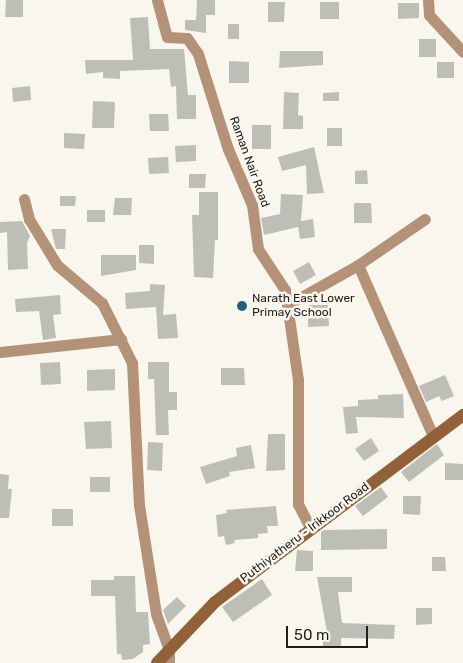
<!DOCTYPE html>
<style>
body{margin:0}
#map{position:relative;width:463px;height:663px;overflow:hidden;background:#f9f6ed;font-family:Rubik,sans-serif}
div>[style]{position:absolute}
[style*='--x']{left:calc(var(--x)*1px);top:calc(var(--y)*1px);width:calc(var(--w)*1px);rotate:calc(var(--a)*1deg)}
.building>*{inset:0;background:#bdbfb7}
.minor>*{height:11px;margin:-5.5px;padding:0 5.5px;transform-origin:5.5px;border-radius:5.5px;background:#b49277}
.secondary>*{height:12px;margin:-6px;padding:0 6px;transform-origin:6px;border-radius:6px;background:#926138}
.dots>*{width:14px;height:14px;translate:-50% -50%;box-sizing:border-box;border:2px solid #f9f6ed;border-radius:50%}
span{translate:-50% -50%;white-space:nowrap;text-align:center;line-height:1.15;-webkit-text-stroke:5px #f9f6ed;paint-order:stroke}
.street-label{font-size:12px;color:#1f1e1b}
.poi-label{font-size:12px;color:#1f1e1b}
.left{translate:0 -50%;text-align:left}
.scale{position:absolute;left:286px;top:626px;width:82px;height:22px;box-sizing:border-box;border:2px solid #1f1e1b;border-top:0;padding-left:6px;font-size:15px;line-height:18px;white-space:nowrap;color:#1f1e1b;-webkit-text-stroke:4px #f9f6ed;paint-order:stroke}
</style>
<div id="map">
<div class="building">
<i style="clip-path:polygon(6px 0,23px 0,23px 17px,5px 17px)"></i>
<i style="clip-path:polygon(197px 0,215px 0,215px 15px,206px 15px,206px 33px,185px 30px,185px 20px,196px 20px)"></i>
<i style="clip-path:polygon(268px 2px,285px 2px,284px 22px,268px 22px)"></i>
<i style="clip-path:polygon(320px 2px,339px 2px,339px 19px,320px 19px)"></i>
<i style="clip-path:polygon(398px 3px,419px 3px,419px 18px,398px 19px)"></i>
<i style="clip-path:polygon(148px 17px,150px 49px,184px 49px,188px 95px,196px 95px,196px 119px,177px 119px,176px 86px,171px 87px,169px 69px,120px 71px,120px 79px,103px 78px,103px 72px,86px 74px,85px 60px,133px 60px,130px 18px)"></i>
<i style="clip-path:polygon(228px 24px,239px 24px,239px 39px,228px 39px)"></i>
<i style="clip-path:polygon(419px 39px,436px 39px,436px 57px,419px 57px)"></i>
<i style="clip-path:polygon(280px 51px,323px 51px,323px 65px,279px 68px)"></i>
<i style="clip-path:polygon(229px 61px,249px 62px,249px 83px,229px 83px)"></i>
<i style="clip-path:polygon(437px 62px,454px 62px,454px 78px,437px 78px)"></i>
<i style="clip-path:polygon(30px 86px,31px 100px,13px 102px,12px 88px)"></i>
<i style="clip-path:polygon(284px 92px,299px 93px,298px 115px,303px 116px,303px 129px,283px 129px)"></i>
<i style="clip-path:polygon(339px 92px,339px 101px,323px 101px,323px 93px)"></i>
<i style="clip-path:polygon(93px 101px,115px 102px,114px 128px,92px 128px)"></i>
<i style="clip-path:polygon(149px 114px,168px 114px,169px 131px,150px 131px)"></i>
<i style="clip-path:polygon(252px 125px,271px 125px,271px 149px,252px 149px)"></i>
<i style="clip-path:polygon(327px 128px,342px 128px,342px 146px,327px 146px)"></i>
<i style="clip-path:polygon(64px 133px,85px 134px,84px 149px,64px 148px)"></i>
<i style="clip-path:polygon(196px 145px,196px 161px,176px 162px,175px 146px)"></i>
<i style="clip-path:polygon(314px 147px,324px 193px,307px 194px,306px 165px,282px 171px,278px 157px)"></i>
<i style="clip-path:polygon(168px 157px,169px 173px,149px 174px,148px 158px)"></i>
<i style="clip-path:polygon(367px 170px,368px 184px,355px 184px,355px 171px)"></i>
<i style="clip-path:polygon(189px 174px,206px 174px,205px 188px,189px 188px)"></i>
<i style="clip-path:polygon(199px 192px,218px 192px,218px 240px,215px 240px,213px 278px,194px 277px,192px 215px,199px 215px)"></i>
<i style="clip-path:polygon(281px 194px,303px 195px,301px 221px,313px 219px,315px 237px,300px 239px,298px 227px,264px 235px,261px 218px,280px 214px)"></i>
<i style="clip-path:polygon(60px 196px,76px 196px,75px 206px,60px 206px)"></i>
<i style="clip-path:polygon(115px 198px,132px 198px,131px 215px,113px 215px)"></i>
<i style="clip-path:polygon(354px 203px,371px 203px,372px 223px,354px 223px)"></i>
<i style="clip-path:polygon(87px 210px,105px 210px,105px 222px,87px 222px)"></i>
<i style="clip-path:polygon(22px 221px,30px 236px,27px 243px,28px 269px,8px 270px,7px 232px,0 233px,0 222px)"></i>
<i style="clip-path:polygon(51px 229px,66px 229px,65px 249px,56px 249px)"></i>
<i style="clip-path:polygon(139px 245px,154px 245px,154px 264px,139px 263px)"></i>
<i style="clip-path:polygon(101px 255px,136px 255px,136px 270px,101px 276px)"></i>
<i style="clip-path:polygon(309px 262px,316px 275px,300px 284px,293px 271px)"></i>
<i style="clip-path:polygon(150px 284px,165px 285px,163px 315px,176px 314px,178px 338px,158px 339px,156px 307px,126px 309px,125px 293px,150px 291px)"></i>
<i style="clip-path:polygon(60px 295px,61px 314px,53px 315px,56px 338px,43px 340px,39px 311px,16px 312px,15px 299px)"></i>
<i style="clip-path:polygon(308px 305px,328px 305px,329px 326px,308px 327px)"></i>
<i style="clip-path:polygon(60px 362px,61px 384px,41px 385px,40px 363px)"></i>
<i style="clip-path:polygon(148px 362px,169px 362px,169px 392px,177px 392px,177px 410px,168px 410px,169px 435px,156px 435px,154px 379px,148px 379px)"></i>
<i style="clip-path:polygon(221px 368px,244px 368px,245px 385px,221px 385px)"></i>
<i style="clip-path:polygon(115px 369px,115px 390px,87px 391px,87px 370px)"></i>
<i style="clip-path:polygon(445px 375px,454px 396px,442px 401px,439px 396px,426px 402px,419px 386px)"></i>
<i style="clip-path:polygon(403px 394px,404px 418px,356px 417px,358px 433px,346px 434px,343px 407px,358px 406px,358px 400px,378px 399px,378px 395px)"></i>
<i style="clip-path:polygon(111px 421px,112px 448px,86px 449px,84px 422px)"></i>
<i style="clip-path:polygon(268px 434px,285px 434px,285px 470px,266px 471px)"></i>
<i style="clip-path:polygon(371px 438px,379px 451px,364px 461px,355px 449px)"></i>
<i style="clip-path:polygon(148px 442px,163px 443px,162px 471px,147px 470px)"></i>
<i style="clip-path:polygon(437px 444px,444px 455px,409px 482px,401px 472px)"></i>
<i style="clip-path:polygon(251px 445px,255px 468px,229px 472px,230px 476px,206px 484px,200px 467px,237px 456px,236px 448px)"></i>
<i style="clip-path:polygon(445px 463px,463px 464px,463px 480px,445px 480px)"></i>
<i style="clip-path:polygon(0 474px,9px 475px,8px 489px,12px 489px,9px 518px,0 518px)"></i>
<i style="clip-path:polygon(90px 477px,110px 477px,110px 492px,90px 492px)"></i>
<i style="clip-path:polygon(381px 487px,388px 497px,363px 516px,355px 506px)"></i>
<i style="clip-path:polygon(403px 496px,421px 496px,420px 515px,403px 514px)"></i>
<i style="clip-path:polygon(276px 506px,278px 526px,267px 526px,268px 533px,258px 534px,258px 538px,234px 540px,235px 543px,226px 545px,224px 536px,218px 537px,216px 515px,227px 513px,226px 510px)"></i>
<i style="clip-path:polygon(52px 509px,73px 509px,73px 526px,52px 526px)"></i>
<i style="clip-path:polygon(387px 529px,387px 549px,321px 550px,321px 532px,324px 530px)"></i>
<i style="clip-path:polygon(297px 550px,313px 551px,313px 571px,295px 571px)"></i>
<i style="clip-path:polygon(432px 557px,445px 557px,446px 571px,432px 571px)"></i>
<i style="clip-path:polygon(114px 576px,135px 576px,136px 612px,148px 612px,150px 644px,143px 645px,143px 652px,133px 659px,122px 660px,121px 654px,117px 654px,115px 596px,91px 596px,91px 580px,114px 580px)"></i>
<i style="clip-path:polygon(317px 577px,352px 577px,352px 592px,338px 592px,342px 623px,395px 625px,394px 639px,341px 638px,341px 648px,323px 648px,323px 632px,327px 632px)"></i>
<i style="clip-path:polygon(262px 579px,272px 595px,233px 622px,222px 607px)"></i>
<i style="clip-path:polygon(177px 597px,186px 606px,168px 624px,163px 610px)"></i>
<i style="clip-path:polygon(416px 608px,432px 608px,432px 624px,416px 625px)"></i>
</div>
<div class="minor">
<i style="--x:157;--y:0;--w:38;--a:75"></i>
<i style="--x:167;--y:37;--w:20;--a:3"></i>
<i style="--x:187;--y:38;--w:19;--a:55"></i>
<i style="--x:198;--y:54;--w:100;--a:72.5"></i>
<i style="--x:228;--y:149;--w:61;--a:66.8"></i>
<i style="--x:252;--y:205;--w:44;--a:82.2"></i>
<i style="--x:258;--y:249;--w:49;--a:56.6"></i>
<i style="--x:285;--y:290;--w:91;--a:81.8"></i>
<i style="--x:298;--y:380;--w:124;--a:90"></i>
<i style="--x:298;--y:504;--w:27;--a:63"></i>
<i style="--x:428;--y:0;--w:15;--a:86"></i>
<i style="--x:429;--y:15;--w:50;--a:47.4"></i>
<i style="--x:24;--y:199;--w:21;--a:76"></i>
<i style="--x:29;--y:219;--w:54;--a:58.7"></i>
<i style="--x:57;--y:265;--w:59;--a:40.2"></i>
<i style="--x:102;--y:303;--w:67;--a:63.4"></i>
<i style="--x:132;--y:363;--w:142;--a:87.2"></i>
<i style="--x:139;--y:505;--w:110;--a:81.1"></i>
<i style="--x:156;--y:614;--w:37;--a:70"></i>
<i style="--x:169;--y:649;--w:14;--a:90"></i>
<i style="--x:358;--y:265;--w:187;--a:66.3"></i>
<i style="--x:287;--y:305;--w:81;--a:-29.4"></i>
<i style="--x:358;--y:265;--w:81;--a:-34.5"></i>
<i style="--x:0;--y:352;--w:122;--a:-6.1"></i>
</div>
<div class="secondary">
<i style="--x:157;--y:663;--w:84;--a:-46.4"></i>
<i style="--x:215;--y:602;--w:311;--a:-37"></i>
</div>
<div class="dots">
<i style="left:242px;top:306px;background:#255e78"></i>
</div>
<div class="street-label">
<span style="left:249px;top:162px;rotate:70deg">Raman Nair Road</span>
<span style="left:305px;top:533px;rotate:-37deg">Puthiyatheru - Irikkoor Road</span>
</div>
<div class="poi-label">
<span class="left" style="left:252px;top:306px">Narath East Lower<br>Primay School</span>
</div>
<div class="scale">50 m</div>
</div>
